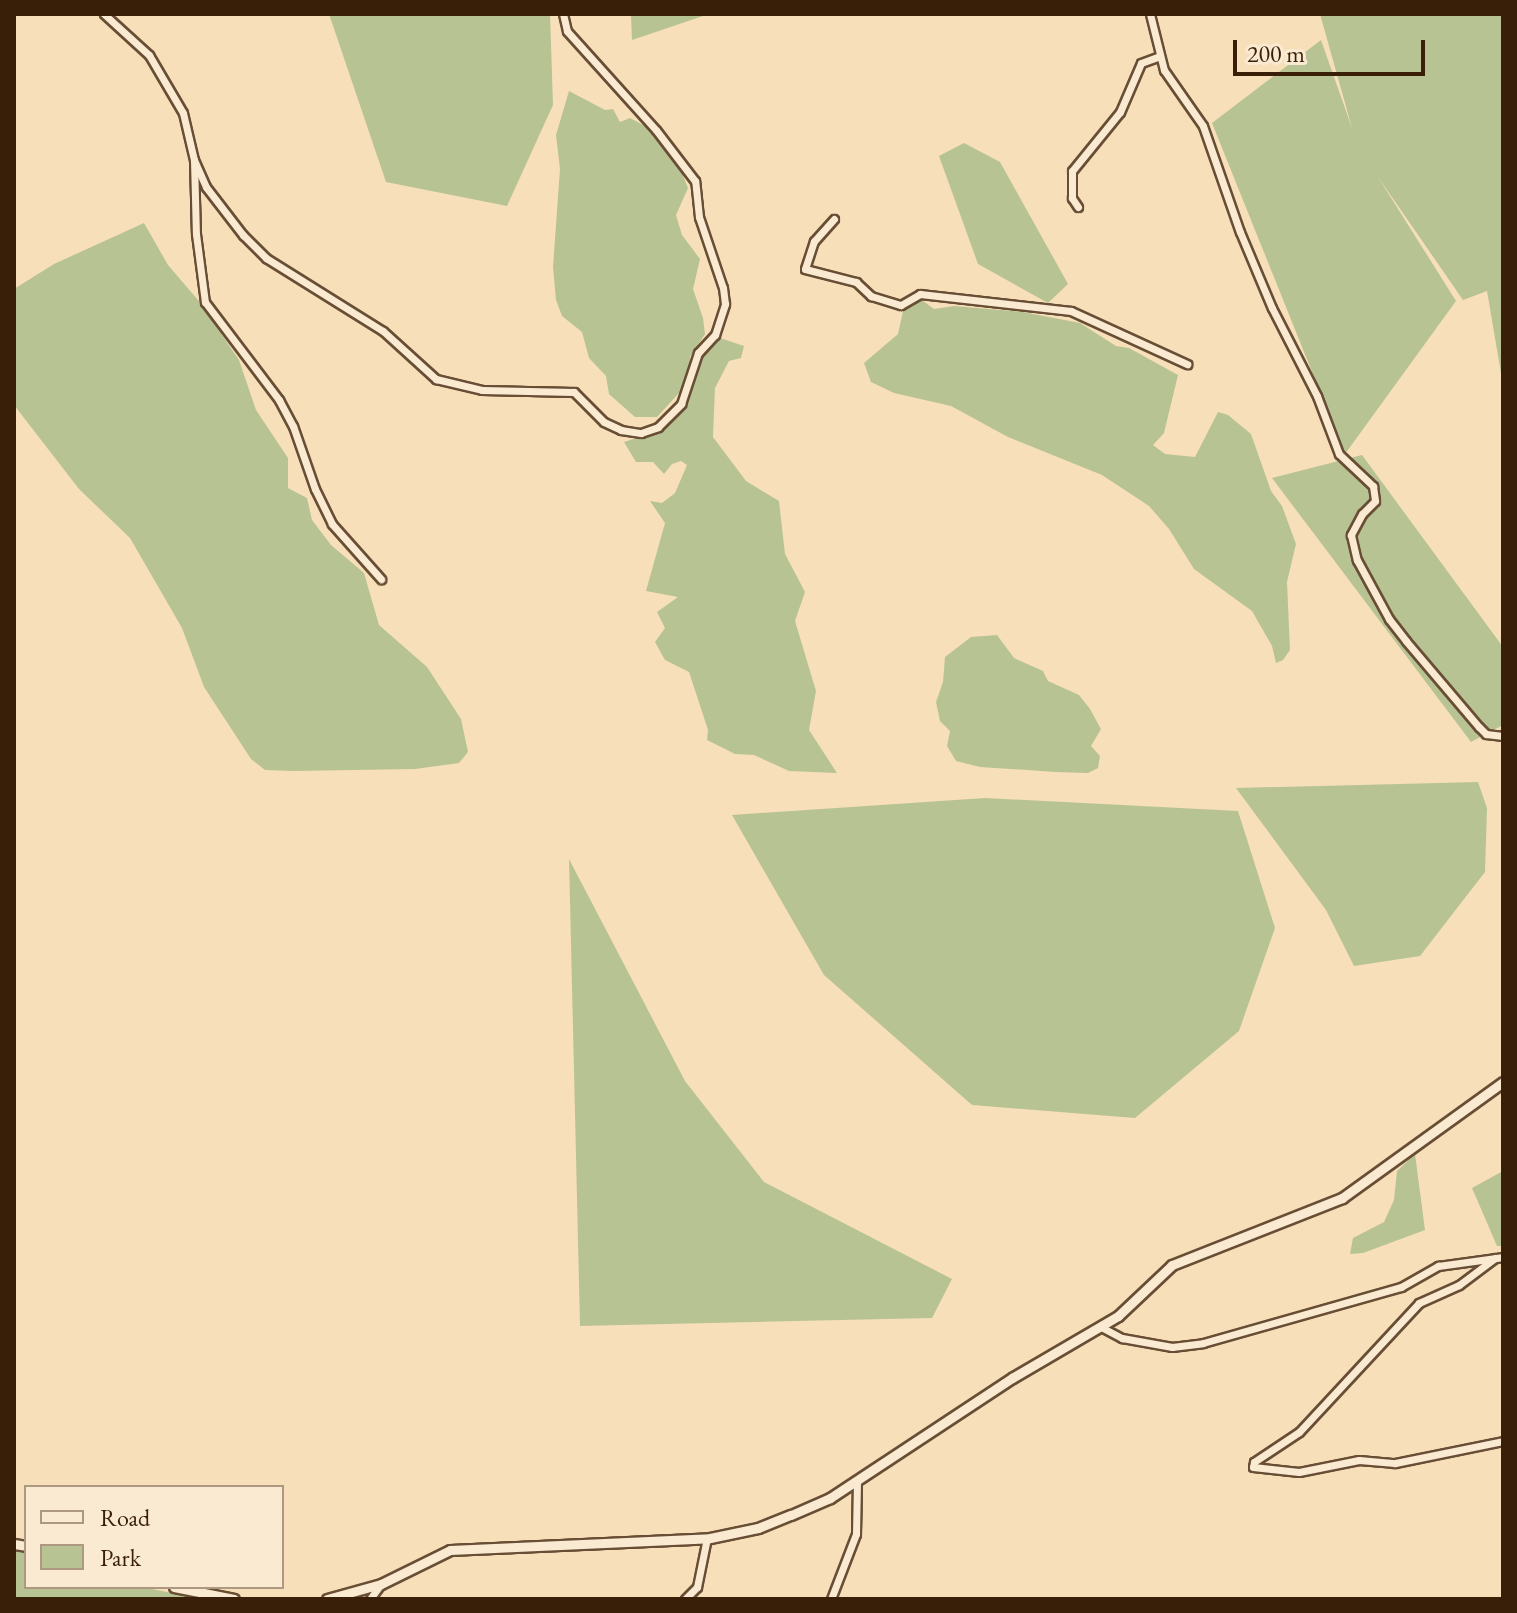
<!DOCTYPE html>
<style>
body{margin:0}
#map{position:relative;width:1517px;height:1613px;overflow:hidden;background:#f7dfba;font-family:"EB Garamond",serif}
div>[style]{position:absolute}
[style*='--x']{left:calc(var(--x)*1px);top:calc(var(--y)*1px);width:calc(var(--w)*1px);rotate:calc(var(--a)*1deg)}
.green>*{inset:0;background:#b8c394}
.roads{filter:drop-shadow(2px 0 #684e34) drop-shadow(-2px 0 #684e34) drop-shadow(0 2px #684e34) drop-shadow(0 -2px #684e34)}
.minor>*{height:7px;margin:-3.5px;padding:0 3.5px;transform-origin:3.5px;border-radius:3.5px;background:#faead2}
.tertiary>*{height:9px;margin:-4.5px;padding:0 4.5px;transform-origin:4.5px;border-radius:4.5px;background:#faead2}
span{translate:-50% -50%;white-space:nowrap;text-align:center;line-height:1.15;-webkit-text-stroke:6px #faead2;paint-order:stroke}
.frame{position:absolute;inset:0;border:16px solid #391e08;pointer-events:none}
.legend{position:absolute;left:24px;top:1485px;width:260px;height:104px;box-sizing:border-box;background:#faead2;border:2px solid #ad9881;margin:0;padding:10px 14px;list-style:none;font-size:24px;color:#391e08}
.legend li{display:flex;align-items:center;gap:16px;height:40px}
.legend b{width:40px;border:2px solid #ad9881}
.scale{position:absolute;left:1233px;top:40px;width:192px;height:36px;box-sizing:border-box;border:4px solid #391e08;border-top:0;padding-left:10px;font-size:24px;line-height:28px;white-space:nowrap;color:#391e08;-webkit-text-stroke:6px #faead2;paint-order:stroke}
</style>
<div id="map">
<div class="green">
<i style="clip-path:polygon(329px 14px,550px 14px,553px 105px,507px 206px,386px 182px)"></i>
<i style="clip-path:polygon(631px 14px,709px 14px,632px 40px)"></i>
<i style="clip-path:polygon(1320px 14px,1503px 14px,1503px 385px,1487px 291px,1463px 300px,1378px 177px,1456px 301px,1345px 454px,1212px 123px,1321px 40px,1352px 128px)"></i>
<i style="clip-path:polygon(569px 91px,605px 110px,613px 109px,620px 122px,630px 118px,647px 127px,680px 168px,688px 188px,676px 215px,682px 235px,700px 259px,693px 289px,703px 318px,705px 334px,690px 357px,689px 382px,657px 417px,635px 417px,609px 394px,606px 376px,589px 358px,582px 332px,562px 316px,556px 300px,553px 267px,560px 169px,556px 135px)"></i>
<i style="clip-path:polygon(964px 143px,1000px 162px,1068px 284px,1048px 303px,978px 264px,939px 156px)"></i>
<i style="clip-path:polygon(144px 223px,168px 265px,198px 300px,239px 360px,256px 410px,288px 458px,288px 488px,307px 498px,312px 520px,331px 545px,364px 573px,379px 625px,427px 667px,461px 719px,468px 752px,459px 763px,415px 769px,292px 771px,265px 770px,251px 759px,204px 687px,182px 628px,130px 538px,79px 489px,14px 405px,14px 289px,54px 264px)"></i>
<i style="clip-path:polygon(923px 301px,934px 309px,954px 306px,1023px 312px,1080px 323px,1116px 346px,1129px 348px,1178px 375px,1164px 433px,1153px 445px,1165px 454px,1195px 457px,1218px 412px,1228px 415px,1251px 434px,1271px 491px,1282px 506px,1296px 544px,1287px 582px,1290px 650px,1283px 660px,1276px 663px,1272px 646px,1252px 611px,1194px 569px,1169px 529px,1149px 506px,1102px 475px,1008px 437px,951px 406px,894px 393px,871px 382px,864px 363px,898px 334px,905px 302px)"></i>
<i style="clip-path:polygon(720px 338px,744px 346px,741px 358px,729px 361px,715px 388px,713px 437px,746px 481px,779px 501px,785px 554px,805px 592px,795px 621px,816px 691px,809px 730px,837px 773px,789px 771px,754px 755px,735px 754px,707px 740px,708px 730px,689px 672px,665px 660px,655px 642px,665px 628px,657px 612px,678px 597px,646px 591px,665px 523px,650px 501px,662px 503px,675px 493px,687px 465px,681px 461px,672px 464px,664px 474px,653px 462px,636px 462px,624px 442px,664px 429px,683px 407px,701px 354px)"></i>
<i style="clip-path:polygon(1362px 455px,1503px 647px,1503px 725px,1471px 742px,1272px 478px)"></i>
<i style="clip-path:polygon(997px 635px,1014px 658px,1043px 671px,1048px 681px,1079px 695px,1090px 709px,1101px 729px,1091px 746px,1100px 756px,1098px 768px,1088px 773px,1056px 772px,980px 767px,956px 761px,947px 746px,950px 731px,940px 721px,936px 702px,943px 682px,945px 657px,971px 637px)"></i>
<i style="clip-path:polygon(1478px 782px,1487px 808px,1485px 872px,1420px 956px,1354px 966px,1326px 910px,1236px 788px)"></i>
<i style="clip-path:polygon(985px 798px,1238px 811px,1275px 928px,1239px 1031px,1135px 1118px,972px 1105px,824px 975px,732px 815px)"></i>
<i style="clip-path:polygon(569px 859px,685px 1081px,764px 1182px,952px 1279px,932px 1318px,580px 1326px)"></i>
<i style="clip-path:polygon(1415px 1154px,1425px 1230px,1363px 1253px,1350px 1254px,1353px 1238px,1384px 1222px,1394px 1200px,1397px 1171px)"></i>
<i style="clip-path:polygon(1503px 1171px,1503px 1246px,1497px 1246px,1472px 1188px)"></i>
<i style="clip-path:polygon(14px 1550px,26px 1553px,26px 1587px,142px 1587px,202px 1599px,14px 1599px)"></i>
</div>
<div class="roads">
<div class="minor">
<i style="--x:104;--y:14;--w:61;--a:42.3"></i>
<i style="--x:149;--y:55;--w:67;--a:59.6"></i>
<i style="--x:183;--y:113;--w:48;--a:76.8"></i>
<i style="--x:194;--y:160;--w:74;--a:88.5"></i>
<i style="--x:196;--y:234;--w:69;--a:82.5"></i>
<i style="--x:205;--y:302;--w:123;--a:52.9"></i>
<i style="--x:279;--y:400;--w:30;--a:62"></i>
<i style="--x:293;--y:426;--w:67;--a:70.8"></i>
<i style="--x:315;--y:489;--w:39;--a:64"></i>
<i style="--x:332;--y:524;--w:74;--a:48.3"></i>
<i style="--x:1150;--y:14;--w:58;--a:76"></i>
<i style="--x:1164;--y:70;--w:68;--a:55.1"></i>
<i style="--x:1203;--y:126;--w:112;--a:70.8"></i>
<i style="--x:1240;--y:232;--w:82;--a:67.2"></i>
<i style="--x:1272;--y:308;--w:99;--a:62.9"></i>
<i style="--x:1317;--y:396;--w:62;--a:69.2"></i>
<i style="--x:1339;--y:454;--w:47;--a:43.3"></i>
<i style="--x:1373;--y:486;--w:15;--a:82"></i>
<i style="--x:1375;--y:501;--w:18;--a:135"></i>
<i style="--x:1362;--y:514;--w:24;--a:118"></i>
<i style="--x:1351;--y:535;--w:26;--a:77"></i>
<i style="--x:1357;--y:560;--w:67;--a:61.5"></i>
<i style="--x:1389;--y:619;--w:28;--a:52"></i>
<i style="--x:1406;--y:641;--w:113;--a:49.7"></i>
<i style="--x:1479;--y:727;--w:10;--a:45"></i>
<i style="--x:1486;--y:734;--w:17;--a:7"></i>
<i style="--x:194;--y:160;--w:30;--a:66"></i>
<i style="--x:206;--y:187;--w:61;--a:52.4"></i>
<i style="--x:243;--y:235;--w:33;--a:45"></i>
<i style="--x:266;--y:258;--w:138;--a:32"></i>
<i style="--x:383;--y:331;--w:72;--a:42.2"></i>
<i style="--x:436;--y:379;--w:47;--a:13.4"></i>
<i style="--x:482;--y:390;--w:92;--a:1.2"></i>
<i style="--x:574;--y:392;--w:42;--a:45"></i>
<i style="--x:604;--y:422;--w:19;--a:25"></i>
<i style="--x:621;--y:430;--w:20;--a:9"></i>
<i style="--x:641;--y:433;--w:18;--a:-19"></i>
<i style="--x:658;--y:427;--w:33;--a:-45"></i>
<i style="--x:681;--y:404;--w:54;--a:-71.6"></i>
<i style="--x:698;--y:353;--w:25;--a:-47"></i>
<i style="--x:715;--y:335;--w:33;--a:-72"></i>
<i style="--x:725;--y:304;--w:16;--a:-97"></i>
<i style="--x:723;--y:288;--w:75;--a:-108.7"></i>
<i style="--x:699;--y:217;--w:36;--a:-96"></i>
<i style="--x:695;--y:181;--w:64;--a:-127.4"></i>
<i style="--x:656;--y:130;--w:133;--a:-132"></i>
<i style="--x:567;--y:31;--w:17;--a:-103"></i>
<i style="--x:1078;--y:207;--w:11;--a:-124"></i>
<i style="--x:1072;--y:198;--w:27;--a:-90"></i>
<i style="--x:1072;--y:171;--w:76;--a:-50.9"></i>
<i style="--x:1120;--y:112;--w:53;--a:-66.8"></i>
<i style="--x:1141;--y:63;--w:20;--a:-20"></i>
<i style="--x:834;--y:219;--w:30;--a:132"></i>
<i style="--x:814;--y:241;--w:29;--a:108"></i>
<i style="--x:805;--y:269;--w:53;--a:14.3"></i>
<i style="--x:856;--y:282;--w:21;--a:43"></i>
<i style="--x:871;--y:296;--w:31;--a:17"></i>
<i style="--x:901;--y:305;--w:22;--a:-30"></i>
<i style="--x:920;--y:294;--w:152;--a:6.4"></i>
<i style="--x:1071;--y:311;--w:128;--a:24.6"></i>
<i style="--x:1495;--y:1258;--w:45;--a:143.1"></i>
<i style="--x:1459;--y:1285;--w:44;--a:155.8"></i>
<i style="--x:1419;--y:1303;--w:176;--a:132.9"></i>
<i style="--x:1299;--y:1432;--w:54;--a:146.3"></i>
<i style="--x:1254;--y:1462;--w:5;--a:101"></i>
<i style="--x:1253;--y:1467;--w:46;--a:6.2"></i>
<i style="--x:1299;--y:1472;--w:61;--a:-11.3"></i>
<i style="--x:1359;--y:1460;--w:36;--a:5"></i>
<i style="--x:1395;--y:1463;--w:110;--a:-11.5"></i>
<i style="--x:1101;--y:1327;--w:24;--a:28"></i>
<i style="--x:1122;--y:1338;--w:51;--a:10.2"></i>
<i style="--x:1172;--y:1347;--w:31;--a:-7"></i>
<i style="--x:1203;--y:1343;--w:206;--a:-15.8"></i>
<i style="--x:1401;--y:1287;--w:43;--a:-29.6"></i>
<i style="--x:1438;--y:1266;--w:66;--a:-7.9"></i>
<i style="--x:370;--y:1599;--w:19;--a:-54"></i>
<i style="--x:685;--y:1599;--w:17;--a:-45"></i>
<i style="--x:697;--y:1587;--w:50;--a:-78.5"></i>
<i style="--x:831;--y:1599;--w:70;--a:-69"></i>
<i style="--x:856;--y:1534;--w:53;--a:-88.9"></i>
</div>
<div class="tertiary">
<i style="--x:14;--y:1544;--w:12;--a:9"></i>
<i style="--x:174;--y:1587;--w:61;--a:11.3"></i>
<i style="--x:327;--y:1599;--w:56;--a:-15.5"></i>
<i style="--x:381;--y:1584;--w:77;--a:-26.2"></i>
<i style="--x:450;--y:1550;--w:260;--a:-2.6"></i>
<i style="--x:710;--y:1538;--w:49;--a:-11.8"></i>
<i style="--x:758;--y:1528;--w:35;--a:-22"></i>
<i style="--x:791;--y:1515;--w:43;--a:-23.6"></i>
<i style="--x:830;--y:1498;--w:218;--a:-33.4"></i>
<i style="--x:1012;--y:1378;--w:123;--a:-30.3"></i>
<i style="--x:1118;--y:1316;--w:74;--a:-43.4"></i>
<i style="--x:1172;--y:1265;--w:183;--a:-21.5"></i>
<i style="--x:1342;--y:1198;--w:198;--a:-35.8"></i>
</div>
</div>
<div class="frame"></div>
<ul class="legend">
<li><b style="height:10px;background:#faead2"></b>Road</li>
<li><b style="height:22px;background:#b8c394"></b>Park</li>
</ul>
<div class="scale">200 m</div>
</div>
